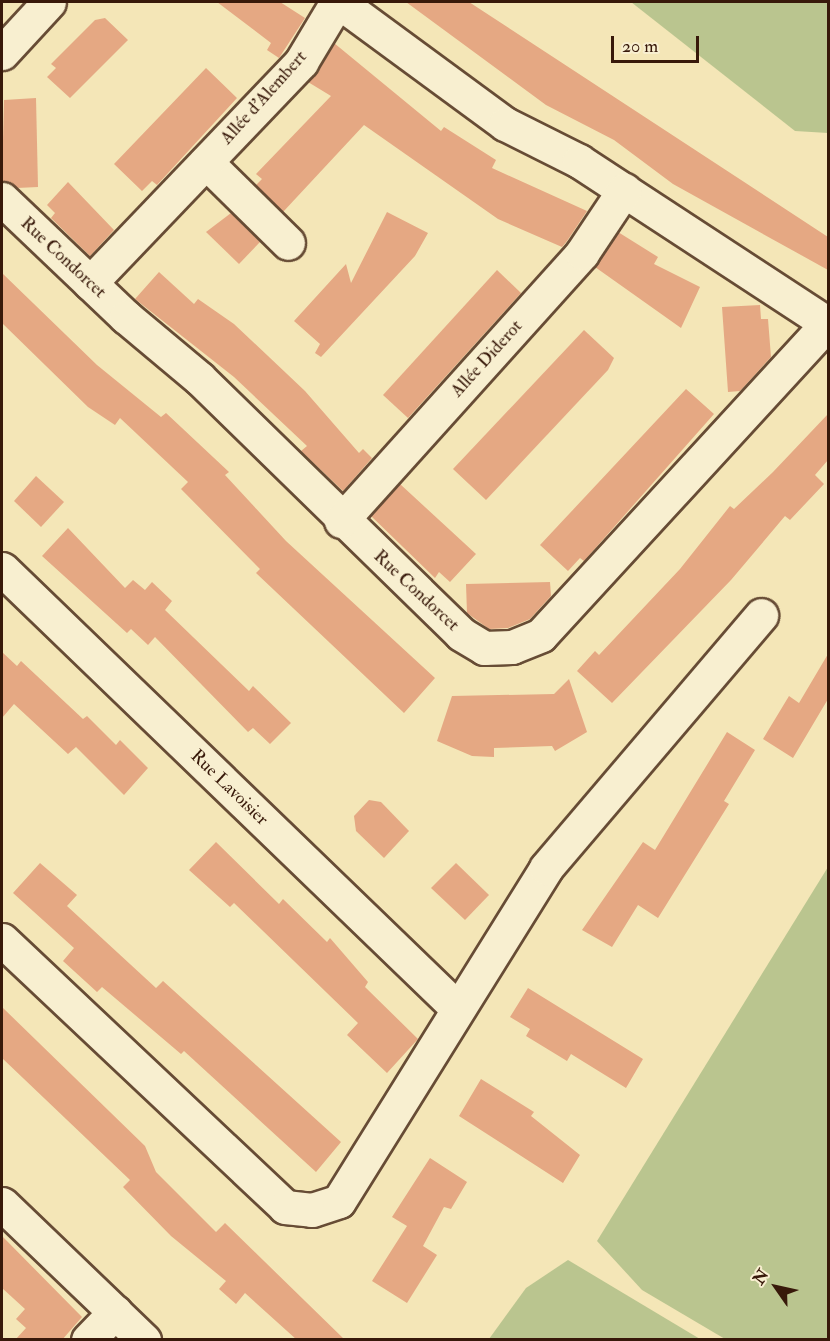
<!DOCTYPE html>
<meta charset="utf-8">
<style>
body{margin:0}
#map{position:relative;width:830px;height:1341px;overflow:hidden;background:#f4e6b7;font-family:"IM FELL Double Pica",serif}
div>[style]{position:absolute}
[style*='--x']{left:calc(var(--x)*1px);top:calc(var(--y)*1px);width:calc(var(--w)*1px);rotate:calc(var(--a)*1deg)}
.green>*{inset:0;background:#bac58f}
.building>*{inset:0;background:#e5a883}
.roads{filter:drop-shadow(2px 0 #674c35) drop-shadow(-2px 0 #674c35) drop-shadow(0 2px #674c35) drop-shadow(0 -2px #674c35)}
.minor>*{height:33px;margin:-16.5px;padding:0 16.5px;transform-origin:16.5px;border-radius:16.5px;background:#f8efd0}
span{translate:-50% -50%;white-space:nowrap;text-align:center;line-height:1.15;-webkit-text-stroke:4.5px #f8efd0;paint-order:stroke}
.street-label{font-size:18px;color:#38190a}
.frame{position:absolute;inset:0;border:3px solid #38190a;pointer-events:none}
.north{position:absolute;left:746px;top:1257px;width:60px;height:60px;-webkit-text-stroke:4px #f8efd0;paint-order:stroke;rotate:304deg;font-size:16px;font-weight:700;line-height:24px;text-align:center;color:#38190a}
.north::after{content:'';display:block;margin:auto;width:21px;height:27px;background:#38190a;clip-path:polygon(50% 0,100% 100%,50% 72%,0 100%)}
.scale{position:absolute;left:611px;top:36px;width:88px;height:27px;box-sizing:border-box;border:3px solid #38190a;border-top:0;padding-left:8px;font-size:18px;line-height:21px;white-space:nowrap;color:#38190a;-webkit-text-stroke:4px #f8efd0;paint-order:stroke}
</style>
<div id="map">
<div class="green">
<i style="clip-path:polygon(631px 2px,828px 2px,828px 133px,795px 131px)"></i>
<i style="clip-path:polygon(828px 867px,828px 1339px,725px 1339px,642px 1290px,597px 1241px)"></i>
<i style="clip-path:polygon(568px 1260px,700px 1339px,489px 1339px,526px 1288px)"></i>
</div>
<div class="building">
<i style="clip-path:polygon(217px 2px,280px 2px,305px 18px,279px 58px,267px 50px,271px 43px)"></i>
<i style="clip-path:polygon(406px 2px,469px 2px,828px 237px,828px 270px,673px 184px,614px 140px,546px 105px)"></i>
<i style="clip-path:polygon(105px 18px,128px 40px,70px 98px,47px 77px,56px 68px,51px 64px,95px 20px)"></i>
<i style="clip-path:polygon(334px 43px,441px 131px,444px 127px,496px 160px,492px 168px,587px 211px,567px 241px,562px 247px,498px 219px,364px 125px,283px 212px,256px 185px,262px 179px,256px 174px,331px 96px,308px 82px)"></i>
<i style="clip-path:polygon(206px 68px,237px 98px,157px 185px,152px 181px,142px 191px,114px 164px)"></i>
<i style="clip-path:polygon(36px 98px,38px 187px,17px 188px,2px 181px,4px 100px)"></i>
<i style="clip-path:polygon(68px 182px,114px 230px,90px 256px,51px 218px,55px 213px,47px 205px)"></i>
<i style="clip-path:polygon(387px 212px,428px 233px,415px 256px,321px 357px,315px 353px,320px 344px,294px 321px,346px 264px,351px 283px)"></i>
<i style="clip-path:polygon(231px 213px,260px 242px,239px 264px,206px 232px)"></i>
<i style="clip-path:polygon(618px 232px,658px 257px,654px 264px,700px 287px,681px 328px,595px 267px)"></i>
<i style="clip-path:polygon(497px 270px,521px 293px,408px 418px,383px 395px)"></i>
<i style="clip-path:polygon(159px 272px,194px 304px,198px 299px,234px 324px,305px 391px,359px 453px,363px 449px,372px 458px,343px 491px,301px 451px,307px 446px,234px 377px,135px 299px)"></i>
<i style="clip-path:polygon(2px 273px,97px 365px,161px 417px,166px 413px,229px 472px,225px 475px,286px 541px,435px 678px,404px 713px,256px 573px,260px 569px,181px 489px,188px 482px,120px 418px,115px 425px,88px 407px,2px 323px)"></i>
<i style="clip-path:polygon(760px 305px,761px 319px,768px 319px,771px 357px,740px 391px,728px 392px,722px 307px)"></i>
<i style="clip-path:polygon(584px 330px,614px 358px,608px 370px,486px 500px,453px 469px)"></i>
<i style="clip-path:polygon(686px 389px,714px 414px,584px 561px,580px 558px,568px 571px,540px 545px)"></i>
<i style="clip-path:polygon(828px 414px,828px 460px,815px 475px,824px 484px,790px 520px,785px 516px,731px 580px,612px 703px,577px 671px,595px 651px,599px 655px,680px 569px,730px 506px,734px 509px,773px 472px)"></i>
<i style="clip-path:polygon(36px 476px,64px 502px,41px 527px,14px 501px)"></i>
<i style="clip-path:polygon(400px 484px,476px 554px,450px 582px,439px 572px,435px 578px,371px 516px)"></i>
<i style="clip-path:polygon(68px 528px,125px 588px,133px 580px,145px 590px,152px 582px,172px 601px,165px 610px,249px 691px,253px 686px,291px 723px,270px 744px,253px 728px,248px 732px,155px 637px,148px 645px,131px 629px,127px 633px,42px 556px)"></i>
<i style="clip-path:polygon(550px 582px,551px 596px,530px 619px,508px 628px,489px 629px,467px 613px,466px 584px)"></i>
<i style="clip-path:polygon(2px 652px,17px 666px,21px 661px,83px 719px,87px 716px,116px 745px,120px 740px,148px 768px,124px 795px,76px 747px,68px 754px,14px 704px,2px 718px)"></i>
<i style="clip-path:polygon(828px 654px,828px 699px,793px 758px,763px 739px,789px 696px,799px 703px)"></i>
<i style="clip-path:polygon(569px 679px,587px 732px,555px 751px,552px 746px,494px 748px,494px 757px,472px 756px,437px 741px,452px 696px,554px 694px)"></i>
<i style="clip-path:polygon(727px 732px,755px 750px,724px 801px,729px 804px,658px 918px,638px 905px,612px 947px,582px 930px,643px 842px,655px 850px)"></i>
<i style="clip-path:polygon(369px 800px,381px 802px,409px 831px,384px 858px,356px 831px,354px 816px)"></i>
<i style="clip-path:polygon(216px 842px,279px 904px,283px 899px,327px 942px,330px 938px,368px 982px,365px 987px,418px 1039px,387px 1073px,347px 1035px,358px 1023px,234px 903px,230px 907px,189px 870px)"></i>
<i style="clip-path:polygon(40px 863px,77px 895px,67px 906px,156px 988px,163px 981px,341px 1142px,316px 1172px,184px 1051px,181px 1054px,102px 987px,97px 992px,63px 961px,74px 948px,13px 893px)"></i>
<i style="clip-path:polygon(456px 863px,489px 895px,465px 920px,431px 888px)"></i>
<i style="clip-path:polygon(528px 988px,643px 1059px,626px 1088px,571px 1054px,567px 1061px,526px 1036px,530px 1029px,510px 1017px)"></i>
<i style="clip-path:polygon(2px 1007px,145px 1146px,156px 1172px,216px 1232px,225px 1223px,345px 1340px,297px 1340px,245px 1293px,236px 1304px,219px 1289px,226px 1281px,171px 1236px,123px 1187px,130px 1180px,2px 1058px)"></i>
<i style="clip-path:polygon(481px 1079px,534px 1112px,531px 1116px,580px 1155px,563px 1183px,459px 1116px)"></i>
<i style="clip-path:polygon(430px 1158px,467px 1182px,451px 1209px,444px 1207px,423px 1246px,437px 1255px,407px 1303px,372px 1281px,407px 1226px,392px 1217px)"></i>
<i style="clip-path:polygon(2px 1236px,82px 1317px,62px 1340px,15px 1340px,26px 1328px,16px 1319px,25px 1309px,2px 1288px)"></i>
</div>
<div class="roads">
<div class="minor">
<i style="--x:339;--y:2;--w:206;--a:36.3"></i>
<i style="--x:505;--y:124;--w:83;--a:26.6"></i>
<i style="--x:579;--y:161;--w:298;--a:33.2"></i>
<i style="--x:2;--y:53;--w:69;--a:-47.3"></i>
<i style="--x:206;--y:162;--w:115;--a:44.6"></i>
<i style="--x:2;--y:199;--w:171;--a:43.6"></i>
<i style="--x:126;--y:317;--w:95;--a:39.9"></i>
<i style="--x:199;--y:378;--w:366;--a:44.3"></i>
<i style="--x:461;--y:634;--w:27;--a:31"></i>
<i style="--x:484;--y:648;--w:28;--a:-2"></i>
<i style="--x:512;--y:647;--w:31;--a:-22"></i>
<i style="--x:541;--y:635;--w:424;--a:-47.4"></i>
<i style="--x:90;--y:283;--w:306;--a:-46.3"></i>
<i style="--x:301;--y:62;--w:70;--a:-59"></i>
<i style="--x:341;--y:521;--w:360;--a:-48"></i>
<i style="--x:582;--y:253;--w:76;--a:-56.3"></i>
<i style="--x:2;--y:569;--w:632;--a:43.97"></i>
<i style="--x:2;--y:940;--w:389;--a:43.3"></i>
<i style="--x:285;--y:1207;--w:27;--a:6"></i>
<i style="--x:312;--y:1210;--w:28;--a:-18"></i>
<i style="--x:339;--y:1201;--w:392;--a:-58.1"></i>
<i style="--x:546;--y:868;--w:332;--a:-49.6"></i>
<i style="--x:2;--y:1204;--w:197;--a:43.8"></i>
<i style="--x:88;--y:1340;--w:39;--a:-46"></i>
</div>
</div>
<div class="street-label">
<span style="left:264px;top:98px;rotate:-48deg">Allée d'Alembert</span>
<span style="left:63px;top:258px;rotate:43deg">Rue Condorcet</span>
<span style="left:487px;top:359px;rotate:-48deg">Allée Diderot</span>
<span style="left:416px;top:591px;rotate:43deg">Rue Condorcet</span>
<span style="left:229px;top:788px;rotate:44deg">Rue Lavoisier</span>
</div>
<div class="frame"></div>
<div class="north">N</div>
<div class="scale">20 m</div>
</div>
